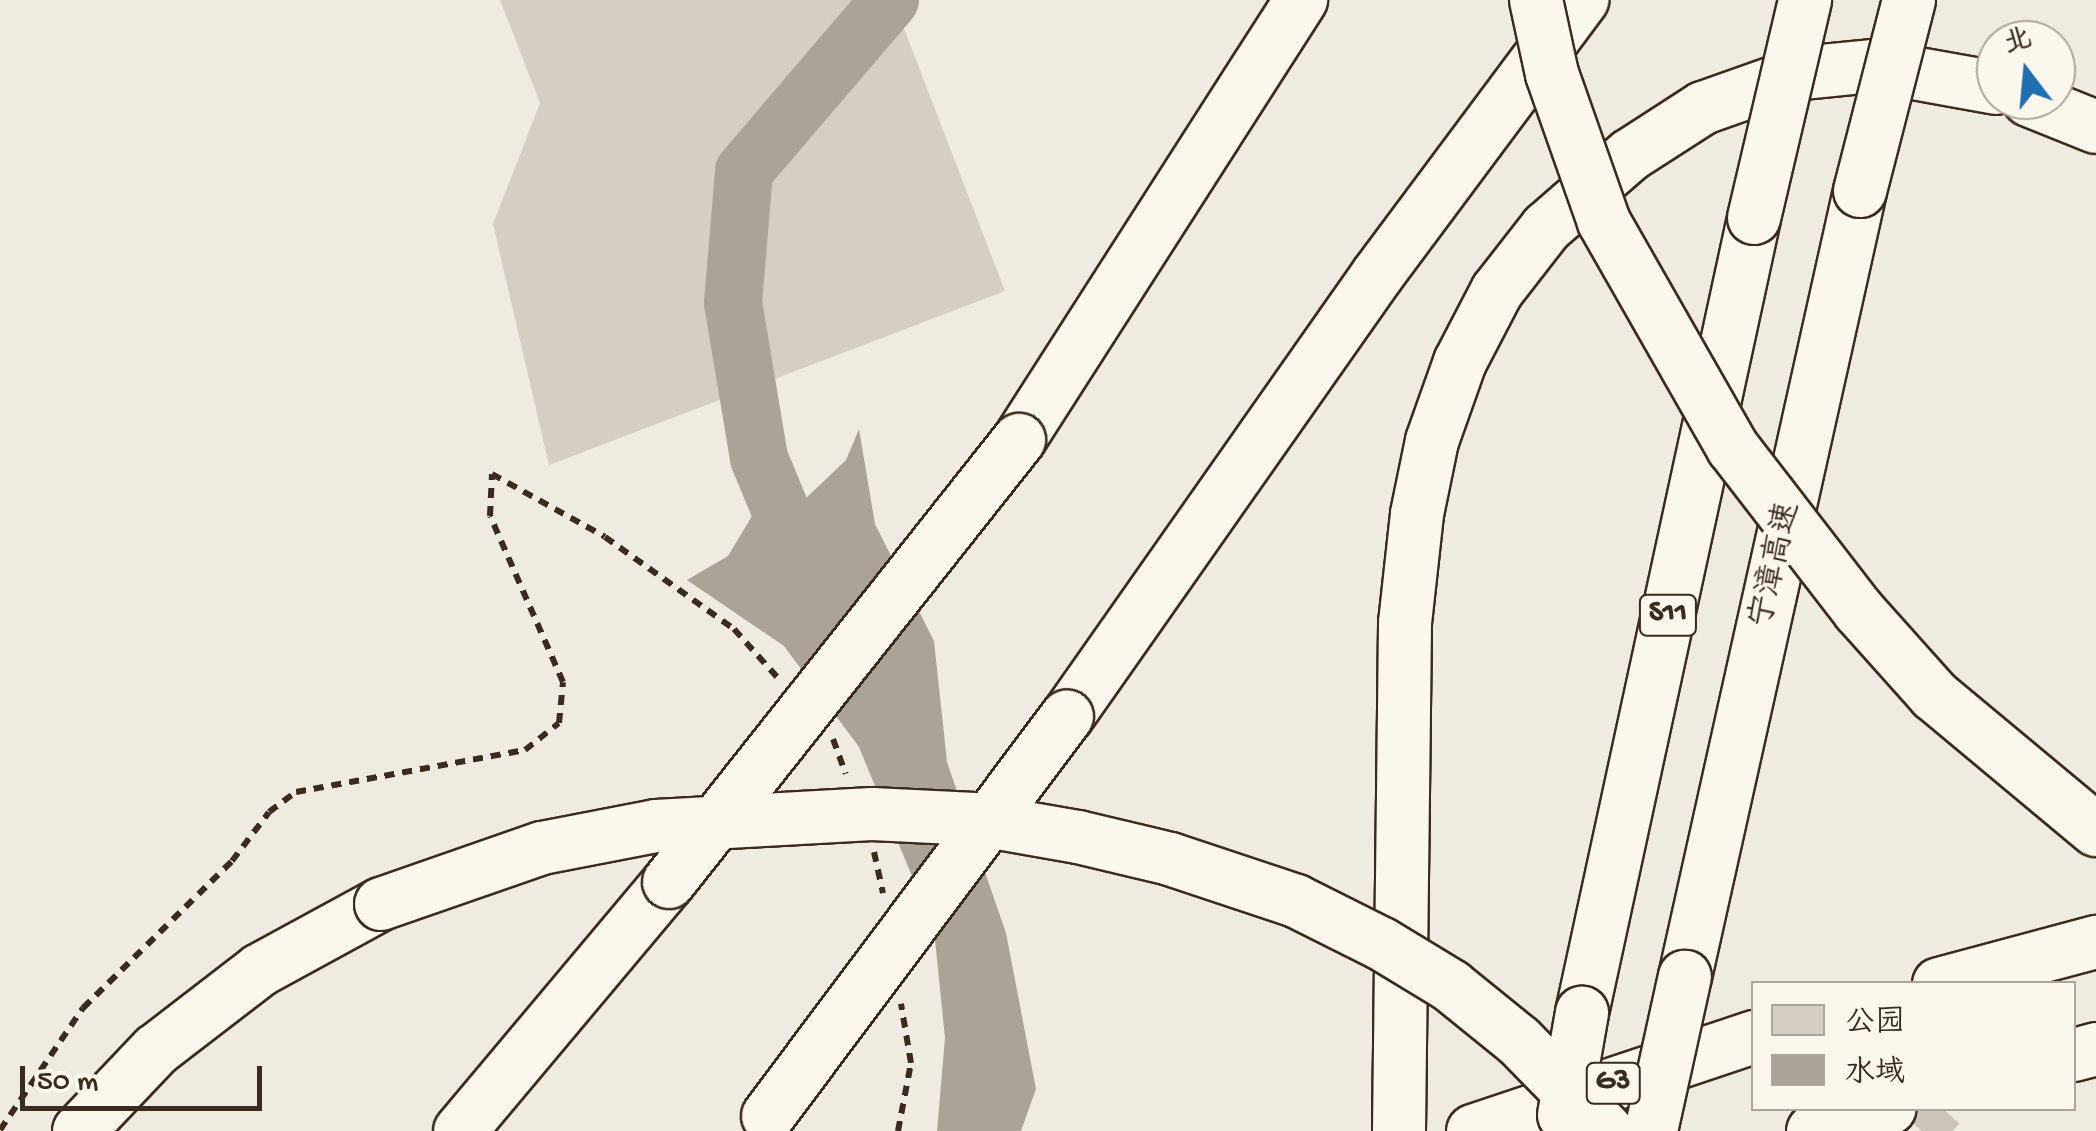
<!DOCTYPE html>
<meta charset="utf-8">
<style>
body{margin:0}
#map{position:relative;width:2096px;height:1131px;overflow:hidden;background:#f0ebe0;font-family:"Gochi Hand","LXGW WenKai TC",sans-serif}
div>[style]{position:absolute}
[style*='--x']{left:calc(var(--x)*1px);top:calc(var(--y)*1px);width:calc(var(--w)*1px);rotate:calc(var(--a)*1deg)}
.green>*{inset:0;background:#d5cec3}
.water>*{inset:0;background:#aca397}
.river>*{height:58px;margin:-29px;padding:0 29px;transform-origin:29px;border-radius:29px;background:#aca397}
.major-tunnel>*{height:45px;margin-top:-22.5px;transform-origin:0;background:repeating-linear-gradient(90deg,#ccc4b9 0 45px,transparent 0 67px)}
.path>*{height:6px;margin-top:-3px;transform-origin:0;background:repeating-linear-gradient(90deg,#3b2a1e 0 10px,transparent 0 18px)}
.roads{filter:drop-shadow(2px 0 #3b2a1e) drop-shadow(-2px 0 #3b2a1e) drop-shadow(0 2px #3b2a1e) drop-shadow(0 -2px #3b2a1e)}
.highway>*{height:52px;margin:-26px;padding:0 26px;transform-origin:26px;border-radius:26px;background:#fbf7ec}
.bridges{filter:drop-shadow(2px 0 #3b2a1e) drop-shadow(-2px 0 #3b2a1e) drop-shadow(0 2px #3b2a1e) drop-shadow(0 -2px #3b2a1e)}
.highway-bridge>*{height:52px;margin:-26px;padding:0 26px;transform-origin:26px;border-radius:26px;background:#fbf7ec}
span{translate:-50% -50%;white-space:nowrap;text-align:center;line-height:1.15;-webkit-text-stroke:9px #fbf7ec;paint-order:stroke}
.shield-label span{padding:2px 8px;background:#fbf7ec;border:2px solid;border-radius:8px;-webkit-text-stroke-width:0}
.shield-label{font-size:30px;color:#3b2a1e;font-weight:700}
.street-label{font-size:32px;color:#3b2a1e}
.legend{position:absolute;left:1751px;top:981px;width:325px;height:130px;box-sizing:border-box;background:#fbf7ec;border:2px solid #aea59a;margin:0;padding:12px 18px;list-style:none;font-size:30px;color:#3b2a1e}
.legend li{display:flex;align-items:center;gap:20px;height:50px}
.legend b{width:50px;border:2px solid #aea59a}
.north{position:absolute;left:1976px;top:20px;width:100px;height:100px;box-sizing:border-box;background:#fbf7ec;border:2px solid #aea59a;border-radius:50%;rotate:344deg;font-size:28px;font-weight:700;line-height:40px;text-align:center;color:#3b2a1e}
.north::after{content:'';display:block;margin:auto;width:35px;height:45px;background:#1f6fb2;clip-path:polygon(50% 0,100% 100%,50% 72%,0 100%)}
.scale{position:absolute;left:20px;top:1066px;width:242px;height:45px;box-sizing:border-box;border:5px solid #3b2a1e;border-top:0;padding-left:12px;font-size:30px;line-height:35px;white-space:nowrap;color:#3b2a1e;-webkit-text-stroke:8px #fbf7ec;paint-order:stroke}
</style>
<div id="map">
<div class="green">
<i style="clip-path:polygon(500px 0,893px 0,1005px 291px,549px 465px,493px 224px,540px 103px)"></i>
</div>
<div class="water">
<i style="clip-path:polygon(859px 429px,875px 524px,934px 641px,947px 762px,1006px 933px,1036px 1089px,1021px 1131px,937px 1131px,945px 1038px,934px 930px,859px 747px,784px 646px,687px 580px,728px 556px,752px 516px,803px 501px,846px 460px)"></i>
</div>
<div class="river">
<i style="--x:810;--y:582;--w:134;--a:-112.4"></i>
<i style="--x:759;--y:458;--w:157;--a:-99.5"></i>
<i style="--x:733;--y:303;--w:132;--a:-85.2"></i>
<i style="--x:744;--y:171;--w:225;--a:-49.5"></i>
</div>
<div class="major-tunnel">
<i style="--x:1922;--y:1131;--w:31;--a:-48"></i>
</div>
<div class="path">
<i style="--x:833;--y:739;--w:37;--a:70"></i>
<i style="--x:874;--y:852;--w:42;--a:77.6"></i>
<i style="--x:0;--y:1130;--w:148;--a:-55.8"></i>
<i style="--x:83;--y:1008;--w:209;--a:-44.6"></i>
<i style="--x:232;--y:861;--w:61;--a:-52.9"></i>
<i style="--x:269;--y:812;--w:34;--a:-37"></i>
<i style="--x:296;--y:792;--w:233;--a:-10.4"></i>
<i style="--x:525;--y:750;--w:43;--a:-38.5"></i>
<i style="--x:559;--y:723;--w:41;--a:-84.4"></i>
<i style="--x:563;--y:682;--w:181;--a:-113.7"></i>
<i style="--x:490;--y:516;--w:42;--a:-87.3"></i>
<i style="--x:492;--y:474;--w:129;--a:29.1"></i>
<i style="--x:605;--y:537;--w:158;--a:35.5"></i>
<i style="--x:734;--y:629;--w:66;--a:48.1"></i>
<i style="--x:898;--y:1131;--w:69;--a:-79.2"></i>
<i style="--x:911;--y:1063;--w:60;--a:-99.6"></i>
</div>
<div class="roads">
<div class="highway">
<i style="--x:2029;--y:100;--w:72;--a:21.9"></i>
<i style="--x:1019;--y:440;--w:523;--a:-57.34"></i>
<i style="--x:1067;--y:717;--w:541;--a:-54.93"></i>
<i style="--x:1378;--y:274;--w:342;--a:-53.3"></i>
<i style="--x:1685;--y:977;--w:805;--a:-77.45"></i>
<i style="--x:1939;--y:984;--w:163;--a:-15"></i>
<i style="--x:1582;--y:1013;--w:813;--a:-77.79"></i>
<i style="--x:2074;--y:1055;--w:23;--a:-15"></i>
<i style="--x:79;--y:1131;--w:112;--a:-46.5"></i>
<i style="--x:156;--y:1050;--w:131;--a:-37.6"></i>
<i style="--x:260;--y:970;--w:138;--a:-28.6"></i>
<i style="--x:460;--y:1131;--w:325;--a:-50"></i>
<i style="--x:1399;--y:1131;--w:508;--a:-89.32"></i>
<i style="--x:1405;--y:623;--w:110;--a:-83.7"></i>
<i style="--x:1417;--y:514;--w:75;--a:-78.4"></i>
<i style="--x:1432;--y:441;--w:84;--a:-70.5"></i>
<i style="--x:1460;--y:362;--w:80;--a:-62.5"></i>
<i style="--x:1497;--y:291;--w:80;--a:-52.1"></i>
<i style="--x:1546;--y:228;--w:111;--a:-41"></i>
<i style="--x:1630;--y:155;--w:87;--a:-32.8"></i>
<i style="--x:1703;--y:108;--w:105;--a:-19.5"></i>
<i style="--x:1802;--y:73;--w:72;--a:-5.6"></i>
<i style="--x:1874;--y:66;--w:124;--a:10.2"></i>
<i style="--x:1473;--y:1131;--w:296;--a:-18.5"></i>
<i style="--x:1813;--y:1131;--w:80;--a:-16.6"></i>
</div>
</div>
<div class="bridges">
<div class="highway-bridge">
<i style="--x:1536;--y:0;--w:76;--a:77.8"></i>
<i style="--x:1552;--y:74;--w:157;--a:70.6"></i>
<i style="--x:1604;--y:222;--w:260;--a:60.3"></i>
<i style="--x:1733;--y:448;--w:206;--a:52.3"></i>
<i style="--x:1859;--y:611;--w:113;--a:48.2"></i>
<i style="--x:1934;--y:695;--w:211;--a:39.8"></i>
<i style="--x:1860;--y:191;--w:197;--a:-75.6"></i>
<i style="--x:1754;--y:218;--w:224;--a:-76.8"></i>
<i style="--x:669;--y:882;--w:564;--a:-51.63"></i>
<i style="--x:381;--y:904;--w:170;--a:-19.2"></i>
<i style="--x:542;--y:848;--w:116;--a:-10.9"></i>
<i style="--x:656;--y:826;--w:216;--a:-3.2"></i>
<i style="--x:872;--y:814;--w:103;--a:2.8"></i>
<i style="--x:975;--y:819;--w:105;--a:9.9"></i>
<i style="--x:1078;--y:837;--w:95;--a:13.4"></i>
<i style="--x:1170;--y:859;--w:133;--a:18.4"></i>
<i style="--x:1296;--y:901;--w:96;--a:26.6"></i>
<i style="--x:1382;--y:944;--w:81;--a:31.3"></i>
<i style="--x:1451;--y:986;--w:87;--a:39"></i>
<i style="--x:1519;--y:1041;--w:126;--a:45.6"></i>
<i style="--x:1564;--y:1115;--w:104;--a:-80"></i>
<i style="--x:768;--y:1116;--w:499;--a:-53.2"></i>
<i style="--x:1651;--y:1131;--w:158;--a:-77.6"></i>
</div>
</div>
<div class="shield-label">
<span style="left:1668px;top:615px">S11</span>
<span style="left:1613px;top:1083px">G3</span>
</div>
<div class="street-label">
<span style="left:1777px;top:565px;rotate:-77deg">宁漳高速</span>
</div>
<ul class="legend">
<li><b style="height:28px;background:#d5cec3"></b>公园</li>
<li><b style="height:28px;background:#aca397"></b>水域</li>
</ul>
<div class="north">北</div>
<div class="scale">50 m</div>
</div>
